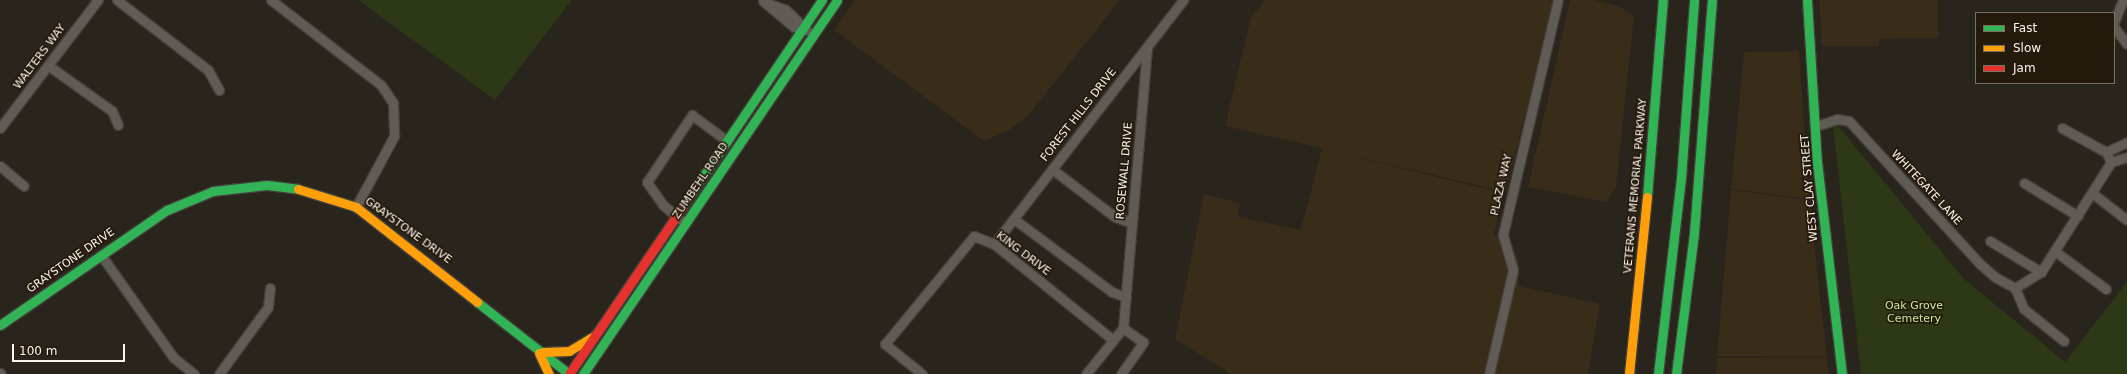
<!DOCTYPE html>
<style>
body{margin:0}
#map{position:relative;width:2127px;height:374px;overflow:hidden;background:#29241c;font-family:"DejaVu Sans",sans-serif}
div>[style]{position:absolute}
[style*='--x']{left:calc(var(--x)*1px);top:calc(var(--y)*1px);width:calc(var(--w)*1px);rotate:calc(var(--a)*1deg)}
.built>*{inset:0;background:#392c19}
.green>*{inset:0;background:#2c3816}
.roads{filter:drop-shadow(1px 0 #433f39) drop-shadow(-1px 0 #433f39) drop-shadow(0 1px #433f39) drop-shadow(0 -1px #433f39)}
.street>*{height:9px;margin:-4.5px;padding:0 4.5px;transform-origin:4.5px;border-radius:4.5px;background:#605b54}
.fast>*{height:9px;margin:-4.5px;padding:0 4.5px;transform-origin:4.5px;border-radius:4.5px;background:#30b455}
.slow>*{height:9px;margin:-4.5px;padding:0 4.5px;transform-origin:4.5px;border-radius:4.5px;background:#ff9f0a}
.jam>*{height:9px;margin:-4.5px;padding:0 4.5px;transform-origin:4.5px;border-radius:4.5px;background:#e5322d}
span{translate:-50% -50%;white-space:nowrap;text-align:center;line-height:1.15;-webkit-text-stroke:3.5px #251b0d;paint-order:stroke}
.street-label{font-size:11px;color:#faf3ea}
.park-label{font-size:11px;color:#c8e89c}
.legend{position:absolute;left:1975px;top:12px;width:140px;height:72px;box-sizing:border-box;background:#251b0d;border:1px solid #7a7165;margin:0;padding:5px 7px;list-style:none;font-size:12px;color:#faf3ea}
.legend li{display:flex;align-items:center;gap:8px;height:20px}
.legend b{width:20px;border:1px solid #7a7165}
.scale{position:absolute;left:12px;top:344px;width:113px;height:18px;box-sizing:border-box;border:2px solid #faf3ea;border-top:0;padding-left:5px;font-size:12px;line-height:14px;white-space:nowrap;color:#faf3ea;-webkit-text-stroke:3px #251b0d;paint-order:stroke}
</style>
<div id="map">
<div class="built">
<i style="clip-path:polygon(855px 0,1120px 0,1029px 115px,1008px 131px,984px 141px,834px 30px)"></i>
<i style="clip-path:polygon(1266px 0,1554px 0,1506px 192px,1324px 149px,1503px 193px,1494px 235px,1509px 239px,1519px 262px,1518px 286px,1600px 304px,1588px 374px,1231px 374px,1175px 339px,1204px 194px,1240px 203px,1238px 217px,1301px 230px,1322px 148px,1225px 126px,1251px 17px)"></i>
<i style="clip-path:polygon(1570px 0,1594px 0,1618px 6px,1634px 16px,1616px 187px,1607px 202px,1528px 187px)"></i>
<i style="clip-path:polygon(1819px 0,1938px 0,1938px 38px,1879px 39px,1879px 46px,1822px 46px)"></i>
<i style="clip-path:polygon(1799px 51px,1809px 199px,1731px 189px,1744px 52px)"></i>
<i style="clip-path:polygon(1731px 190px,1809px 200px,1827px 357px,1717px 356px)"></i>
<i style="clip-path:polygon(1717px 358px,1827px 358px,1829px 374px,1716px 374px)"></i>
</div>
<div class="green">
<i style="clip-path:polygon(358px 0,572px 0,495px 100px)"></i>
<i style="clip-path:polygon(1832px 118px,1963px 278px,2065px 362px,2127px 282px,2127px 374px,1861px 374px)"></i>
</div>
<div class="roads">
<div class="street">
<i style="--x:117;--y:0;--w:115;--a:37.6"></i>
<i style="--x:208;--y:70;--w:23;--a:61"></i>
<i style="--x:271;--y:0;--w:139;--a:37.7"></i>
<i style="--x:381;--y:85;--w:22;--a:56"></i>
<i style="--x:393;--y:103;--w:33;--a:88"></i>
<i style="--x:394;--y:136;--w:81;--a:118.2"></i>
<i style="--x:763;--y:1;--w:40;--a:40"></i>
<i style="--x:794;--y:27;--w:9;--a:6"></i>
<i style="--x:767;--y:3;--w:20;--a:20"></i>
<i style="--x:786;--y:10;--w:29;--a:44"></i>
<i style="--x:2114;--y:22;--w:24;--a:-68"></i>
<i style="--x:2114;--y:27;--w:21;--a:53"></i>
<i style="--x:49;--y:66;--w:77;--a:35.5"></i>
<i style="--x:112;--y:111;--w:15;--a:67"></i>
<i style="--x:1816;--y:126;--w:22;--a:-18"></i>
<i style="--x:1837;--y:119;--w:12;--a:9"></i>
<i style="--x:1849;--y:121;--w:193;--a:47.5"></i>
<i style="--x:1979;--y:263;--w:21;--a:41"></i>
<i style="--x:1995;--y:277;--w:23;--a:29"></i>
<i style="--x:2015;--y:288;--w:31;--a:-32"></i>
<i style="--x:2041;--y:272;--w:130;--a:-57.5"></i>
<i style="--x:2111;--y:162;--w:17;--a:-17"></i>
<i style="--x:0;--y:128;--w:161;--a:-52.6"></i>
<i style="--x:2062;--y:128;--w:50;--a:28.6"></i>
<i style="--x:2106;--y:152;--w:11;--a:63"></i>
<i style="--x:2106;--y:152;--w:23;--a:-25"></i>
<i style="--x:0;--y:166;--w:31;--a:40"></i>
<i style="--x:1052;--y:169;--w:79;--a:37.3"></i>
<i style="--x:1115;--y:217;--w:18;--a:19"></i>
<i style="--x:2024;--y:183;--w:63;--a:31.4"></i>
<i style="--x:2092;--y:193;--w:44;--a:37.6"></i>
<i style="--x:1014;--y:219;--w:122;--a:36.7"></i>
<i style="--x:1112;--y:292;--w:15;--a:20"></i>
<i style="--x:681;--y:220;--w:23;--a:-140"></i>
<i style="--x:663;--y:205;--w:28;--a:-125"></i>
<i style="--x:647;--y:182;--w:81;--a:-56.1"></i>
<i style="--x:692;--y:115;--w:44;--a:36.6"></i>
<i style="--x:1990;--y:241;--w:60;--a:31.3"></i>
<i style="--x:994;--y:244;--w:309;--a:-52.2"></i>
<i style="--x:2056;--y:252;--w:62;--a:36.5"></i>
<i style="--x:101;--y:255;--w:126;--a:54.7"></i>
<i style="--x:174;--y:358;--w:26;--a:39"></i>
<i style="--x:2015;--y:288;--w:23;--a:67"></i>
<i style="--x:2024;--y:309;--w:51;--a:38.7"></i>
<i style="--x:0;--y:373;--w:1;--a:45"></i>
<i style="--x:219;--y:374;--w:83;--a:-53.8"></i>
<i style="--x:268;--y:307;--w:19;--a:-84"></i>
<i style="--x:922;--y:374;--w:48;--a:-141"></i>
<i style="--x:885;--y:344;--w:140;--a:-50.5"></i>
<i style="--x:974;--y:236;--w:22;--a:22"></i>
<i style="--x:994;--y:244;--w:153;--a:38.9"></i>
<i style="--x:1086;--y:374;--w:59;--a:-51.2"></i>
<i style="--x:1123;--y:328;--w:282;--a:-85.1"></i>
<i style="--x:1121;--y:374;--w:39;--a:-55"></i>
<i style="--x:1143;--y:342;--w:24;--a:-145"></i>
<i style="--x:1489;--y:374;--w:107;--a:-77"></i>
<i style="--x:1513;--y:270;--w:37;--a:-106"></i>
<i style="--x:1503;--y:234;--w:240;--a:-76.8"></i>
</div>
<div class="fast">
<i style="--x:1807;--y:0;--w:162;--a:86.5"></i>
<i style="--x:1817;--y:162;--w:213;--a:83.3"></i>
<i style="--x:1647;--y:197;--w:198;--a:-85.4"></i>
<i style="--x:683;--y:206;--w:249;--a:-56"></i>
<i style="--x:477;--y:302;--w:117;--a:38"></i>
<i style="--x:0;--y:325;--w:203;--a:-34.6"></i>
<i style="--x:167;--y:210;--w:50;--a:-22.4"></i>
<i style="--x:213;--y:191;--w:54;--a:-6.3"></i>
<i style="--x:267;--y:185;--w:31;--a:7"></i>
<i style="--x:583;--y:374;--w:452;--a:-55.8"></i>
<i style="--x:1658;--y:374;--w:197;--a:-83.3"></i>
<i style="--x:1681;--y:178;--w:178;--a:-85.8"></i>
<i style="--x:1676;--y:374;--w:142;--a:-82.7"></i>
<i style="--x:1694;--y:233;--w:234;--a:-85.6"></i>
</div>
<div class="slow">
<i style="--x:298;--y:189;--w:61;--a:17.2"></i>
<i style="--x:356;--y:207;--w:154;--a:38.1"></i>
<i style="--x:543;--y:352;--w:26;--a:-2"></i>
<i style="--x:569;--y:351;--w:27;--a:-31"></i>
<i style="--x:539;--y:353;--w:23;--a:65"></i>
<i style="--x:1629;--y:374;--w:178;--a:-84.2"></i>
</div>
<div class="jam">
<i style="--x:569;--y:374;--w:203;--a:-55.8"></i>
</div>
</div>
<div class="street-label">
<span style="left:40px;top:57px;rotate:-53deg">WALTERS WAY</span>
<span style="left:1079px;top:115px;rotate:-52deg">FOREST HILLS DRIVE</span>
<span style="left:1125px;top:171px;rotate:-85deg">ROSEWALL DRIVE</span>
<span style="left:701px;top:181px;rotate:-56deg">ZUMBEHL ROAD</span>
<span style="left:1502px;top:185px;rotate:-77deg">PLAZA WAY</span>
<span style="left:1636px;top:186px;rotate:-85deg">VETERANS MEMORIAL PARKWAY</span>
<span style="left:1810px;top:188px;rotate:-95deg">WEST CLAY STREET</span>
<span style="left:1926px;top:188px;rotate:47deg">WHITEGATE LANE</span>
<span style="left:408px;top:231px;rotate:36deg">GRAYSTONE DRIVE</span>
<span style="left:1023px;top:254px;rotate:37deg">KING DRIVE</span>
<span style="left:71px;top:261px;rotate:-35deg">GRAYSTONE DRIVE</span>
</div>
<div class="park-label">
<span style="left:1914px;top:313px">Oak Grove<br>Cemetery</span>
</div>
<ul class="legend">
<li><b style="height:5px;background:#30b455"></b>Fast</li>
<li><b style="height:5px;background:#ff9f0a"></b>Slow</li>
<li><b style="height:5px;background:#e5322d"></b>Jam</li>
</ul>
<div class="scale">100 m</div>
</div>
